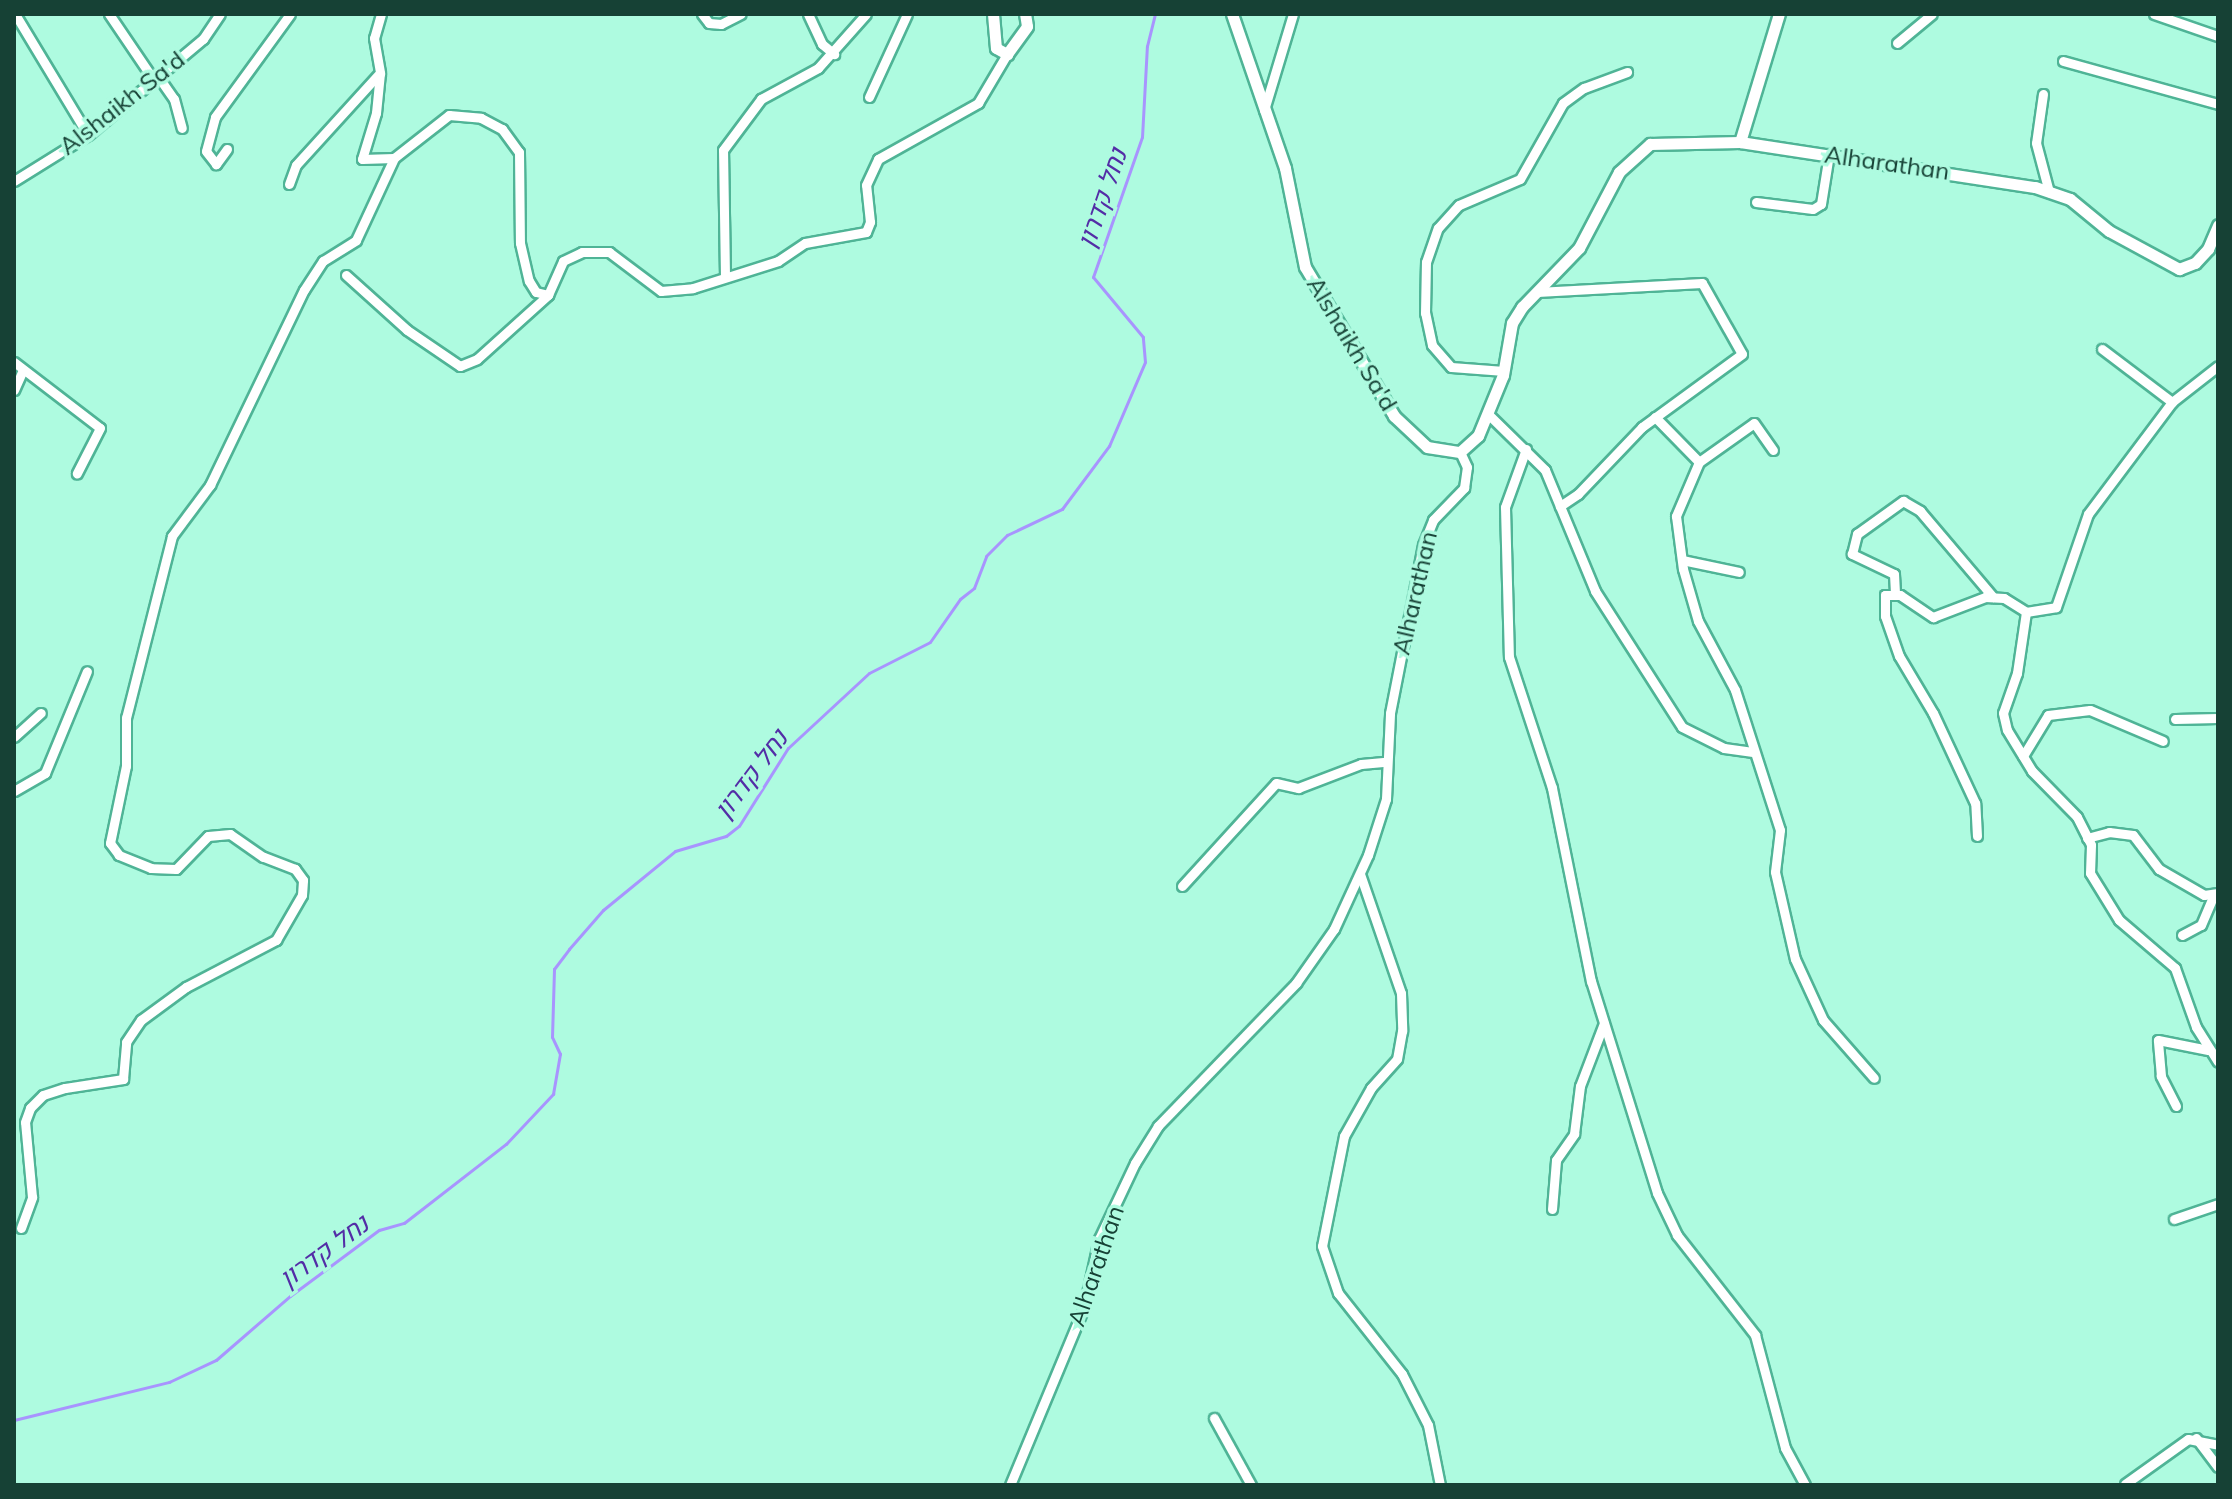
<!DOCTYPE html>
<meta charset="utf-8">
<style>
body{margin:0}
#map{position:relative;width:2232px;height:1499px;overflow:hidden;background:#aefbe0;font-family:Mulish,Heebo,sans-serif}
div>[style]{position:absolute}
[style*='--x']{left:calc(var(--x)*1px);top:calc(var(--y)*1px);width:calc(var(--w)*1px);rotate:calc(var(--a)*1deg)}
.stream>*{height:3px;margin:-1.5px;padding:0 1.5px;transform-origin:1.5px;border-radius:1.5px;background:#a894fe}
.roads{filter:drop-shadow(2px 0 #4fb496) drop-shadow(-2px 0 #4fb496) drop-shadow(0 2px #4fb496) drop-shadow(0 -2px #4fb496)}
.minor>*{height:9px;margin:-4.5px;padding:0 4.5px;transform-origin:4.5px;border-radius:4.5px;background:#fff}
.tertiary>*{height:11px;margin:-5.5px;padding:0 5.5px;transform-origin:5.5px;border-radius:5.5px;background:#fff}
span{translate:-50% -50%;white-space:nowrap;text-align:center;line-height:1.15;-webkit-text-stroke:7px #aefbe0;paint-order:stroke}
.street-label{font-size:24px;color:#164135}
.water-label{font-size:26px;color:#532da6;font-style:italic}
.frame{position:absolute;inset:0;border:16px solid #164135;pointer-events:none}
</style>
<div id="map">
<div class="stream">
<i style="--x:14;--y:1420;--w:160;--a:-13.8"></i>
<i style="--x:169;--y:1382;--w:52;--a:-25.1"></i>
<i style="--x:216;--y:1360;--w:98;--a:-40.9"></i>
<i style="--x:290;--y:1296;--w:111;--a:-36.6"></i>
<i style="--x:379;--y:1230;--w:26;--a:-16"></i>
<i style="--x:404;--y:1223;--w:129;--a:-37.8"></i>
<i style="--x:506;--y:1144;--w:69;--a:-46.8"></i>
<i style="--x:553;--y:1094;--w:41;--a:-80.1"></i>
<i style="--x:560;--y:1054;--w:19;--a:-115"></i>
<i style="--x:552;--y:1037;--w:68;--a:-88.3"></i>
<i style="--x:554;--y:969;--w:25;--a:-53"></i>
<i style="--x:569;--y:949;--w:52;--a:-48.9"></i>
<i style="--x:603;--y:910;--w:93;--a:-39.3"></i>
<i style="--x:675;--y:851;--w:53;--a:-16.4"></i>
<i style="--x:726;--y:836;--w:16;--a:-38"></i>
<i style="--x:739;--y:826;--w:92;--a:-57.9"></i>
<i style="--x:788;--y:748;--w:110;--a:-42.8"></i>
<i style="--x:869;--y:673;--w:68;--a:-26.9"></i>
<i style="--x:930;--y:642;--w:52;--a:-55.1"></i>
<i style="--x:960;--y:599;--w:18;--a:-38"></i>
<i style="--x:974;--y:588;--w:34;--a:-69"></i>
<i style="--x:986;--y:556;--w:30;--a:-45"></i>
<i style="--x:1007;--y:535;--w:61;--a:-25.3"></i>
<i style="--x:1062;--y:509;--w:79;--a:-53.3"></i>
<i style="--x:1109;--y:446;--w:91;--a:-66.8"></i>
<i style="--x:1145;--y:362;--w:25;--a:-95"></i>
<i style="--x:1143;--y:337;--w:78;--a:-129.8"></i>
<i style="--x:1093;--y:277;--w:148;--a:-70.7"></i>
<i style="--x:1142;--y:137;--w:91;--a:-86.9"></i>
<i style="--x:1147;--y:46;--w:33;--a:-76"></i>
</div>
<div class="roads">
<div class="minor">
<i style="--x:15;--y:14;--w:141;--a:58.9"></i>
<i style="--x:109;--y:14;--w:78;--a:55.9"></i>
<i style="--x:381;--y:14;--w:25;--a:106"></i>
<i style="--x:374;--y:38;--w:36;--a:80"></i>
<i style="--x:380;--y:73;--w:40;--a:95.7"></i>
<i style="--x:376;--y:113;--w:48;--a:106.9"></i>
<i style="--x:362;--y:159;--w:32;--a:-2"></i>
<i style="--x:394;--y:158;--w:70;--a:-38"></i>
<i style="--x:449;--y:115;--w:32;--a:5"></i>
<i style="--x:481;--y:118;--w:24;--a:28"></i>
<i style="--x:502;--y:129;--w:29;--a:54"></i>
<i style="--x:519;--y:152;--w:91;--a:89.4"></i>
<i style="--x:520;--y:243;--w:39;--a:77"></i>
<i style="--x:529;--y:281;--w:13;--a:58"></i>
<i style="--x:536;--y:292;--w:12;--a:14"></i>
<i style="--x:548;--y:295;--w:37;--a:-66"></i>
<i style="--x:563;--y:261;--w:21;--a:-25"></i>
<i style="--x:582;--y:252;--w:27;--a:0"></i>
<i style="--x:609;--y:252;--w:65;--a:36.9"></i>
<i style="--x:661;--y:291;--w:32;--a:-5"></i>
<i style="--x:693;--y:288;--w:89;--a:-17.6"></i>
<i style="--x:778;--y:261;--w:32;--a:-34"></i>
<i style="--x:805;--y:243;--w:62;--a:-10.2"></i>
<i style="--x:866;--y:232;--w:11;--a:-68"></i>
<i style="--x:870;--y:222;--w:37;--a:-96"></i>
<i style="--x:866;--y:185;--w:29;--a:-65"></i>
<i style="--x:878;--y:159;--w:115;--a:-29.2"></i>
<i style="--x:978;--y:103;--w:57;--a:-59.4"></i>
<i style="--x:702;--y:14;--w:11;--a:52"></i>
<i style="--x:709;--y:23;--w:12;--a:5"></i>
<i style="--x:721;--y:24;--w:22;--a:-27"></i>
<i style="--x:808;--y:14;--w:33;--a:65"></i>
<i style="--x:822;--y:44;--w:16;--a:40"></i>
<i style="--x:2154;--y:14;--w:68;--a:19"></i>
<i style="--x:1897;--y:43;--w:45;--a:-39.6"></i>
<i style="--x:2063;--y:61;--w:161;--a:15.5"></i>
<i style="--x:157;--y:75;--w:29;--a:55"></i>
<i style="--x:174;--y:99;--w:30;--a:75"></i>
<i style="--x:2043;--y:94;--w:49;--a:98.1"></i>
<i style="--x:2036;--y:143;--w:51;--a:75.1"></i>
<i style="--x:869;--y:97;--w:91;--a:-65.4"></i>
<i style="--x:1264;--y:110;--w:100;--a:-73.2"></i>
<i style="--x:227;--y:149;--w:19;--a:126"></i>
<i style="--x:216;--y:164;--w:16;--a:-128"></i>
<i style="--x:206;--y:151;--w:35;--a:-75"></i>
<i style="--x:215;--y:117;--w:127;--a:-53.9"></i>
<i style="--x:14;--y:181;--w:87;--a:-31.9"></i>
<i style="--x:88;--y:135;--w:150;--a:-39.9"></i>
<i style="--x:203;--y:39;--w:30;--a:-56"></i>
<i style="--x:289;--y:184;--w:20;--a:-70"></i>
<i style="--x:296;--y:165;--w:122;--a:-47.7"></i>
<i style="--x:1756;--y:202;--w:57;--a:7"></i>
<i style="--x:1813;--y:209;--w:9;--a:-32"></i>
<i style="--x:1821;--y:204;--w:51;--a:-80.9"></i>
<i style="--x:346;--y:275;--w:82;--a:42"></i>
<i style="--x:407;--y:330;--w:64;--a:34.2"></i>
<i style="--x:460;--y:366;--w:18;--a:-22"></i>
<i style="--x:477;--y:359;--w:96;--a:-42"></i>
<i style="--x:725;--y:276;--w:126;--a:-90.9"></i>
<i style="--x:723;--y:150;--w:64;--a:-53.3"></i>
<i style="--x:761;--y:99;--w:65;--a:-28.5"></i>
<i style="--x:818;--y:68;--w:72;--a:-48.4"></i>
<i style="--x:1537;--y:292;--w:165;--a:-3.1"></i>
<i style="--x:1702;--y:283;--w:81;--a:60.6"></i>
<i style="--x:1742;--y:354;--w:124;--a:143.9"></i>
<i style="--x:1642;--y:427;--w:93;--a:133.7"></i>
<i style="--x:1578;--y:494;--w:22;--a:146"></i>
<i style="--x:2102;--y:349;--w:88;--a:37.1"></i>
<i style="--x:14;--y:362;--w:108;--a:37.5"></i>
<i style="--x:100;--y:428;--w:51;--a:117.1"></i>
<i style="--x:1504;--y:371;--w:53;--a:-175.7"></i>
<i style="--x:1451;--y:367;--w:29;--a:-131"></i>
<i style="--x:1432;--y:345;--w:33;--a:-102"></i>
<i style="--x:1425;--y:313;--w:51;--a:-88.9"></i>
<i style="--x:1426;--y:262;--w:36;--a:-71"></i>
<i style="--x:1438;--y:228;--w:31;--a:-48"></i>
<i style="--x:1459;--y:205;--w:66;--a:-23.1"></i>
<i style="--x:1520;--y:179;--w:87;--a:-60.5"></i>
<i style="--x:1563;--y:103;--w:26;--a:-36"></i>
<i style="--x:1584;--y:88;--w:46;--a:-20.4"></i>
<i style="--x:14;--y:390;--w:22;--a:-66"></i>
<i style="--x:1488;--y:414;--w:80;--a:44.5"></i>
<i style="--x:1545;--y:470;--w:131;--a:67.5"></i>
<i style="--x:1595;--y:591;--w:161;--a:57.4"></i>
<i style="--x:1682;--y:727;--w:47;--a:26.6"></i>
<i style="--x:1724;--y:748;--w:29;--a:8"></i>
<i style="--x:1655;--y:417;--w:63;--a:45.6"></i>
<i style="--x:1699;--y:462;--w:59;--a:113.1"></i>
<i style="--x:1676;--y:516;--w:53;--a:82.5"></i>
<i style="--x:1683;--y:569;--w:54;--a:73.9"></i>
<i style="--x:1698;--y:621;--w:78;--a:61.8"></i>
<i style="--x:1735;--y:690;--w:147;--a:72.2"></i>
<i style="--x:1780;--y:830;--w:42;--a:96.8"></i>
<i style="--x:1775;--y:872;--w:89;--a:77.1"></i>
<i style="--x:1795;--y:959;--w:67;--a:65.3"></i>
<i style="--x:1823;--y:1020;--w:77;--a:48.7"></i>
<i style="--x:1526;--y:449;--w:62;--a:109.9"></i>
<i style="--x:1505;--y:507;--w:150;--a:88.5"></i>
<i style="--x:1509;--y:657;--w:138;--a:71.8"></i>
<i style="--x:1552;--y:788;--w:197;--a:78.6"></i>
<i style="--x:1591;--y:981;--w:222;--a:72.7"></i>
<i style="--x:1657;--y:1193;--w:47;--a:64.5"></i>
<i style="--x:1677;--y:1235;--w:127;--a:52"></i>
<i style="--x:1755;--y:1335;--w:117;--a:75.1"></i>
<i style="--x:1785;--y:1448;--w:42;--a:61.6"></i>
<i style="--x:1699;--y:462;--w:67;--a:-35.3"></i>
<i style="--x:1754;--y:423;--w:33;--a:55"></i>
<i style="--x:1682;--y:560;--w:58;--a:11.9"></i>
<i style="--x:1895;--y:593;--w:19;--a:-93"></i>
<i style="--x:1894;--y:574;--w:47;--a:-154.5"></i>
<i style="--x:1852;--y:554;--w:21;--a:-76"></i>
<i style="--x:1857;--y:534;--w:57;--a:-35.7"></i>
<i style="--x:1903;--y:501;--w:20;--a:30"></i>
<i style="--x:1920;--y:511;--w:113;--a:49.7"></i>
<i style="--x:2026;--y:612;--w:62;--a:98.4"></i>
<i style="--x:2017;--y:673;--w:42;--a:109.3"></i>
<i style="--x:2003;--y:713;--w:17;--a:77"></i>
<i style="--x:2007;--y:730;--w:48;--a:58.6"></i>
<i style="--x:2032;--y:771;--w:64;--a:45.6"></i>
<i style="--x:2077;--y:817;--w:31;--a:63"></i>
<i style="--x:2091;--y:845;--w:28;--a:92"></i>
<i style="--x:2090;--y:873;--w:55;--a:58.3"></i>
<i style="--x:2119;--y:920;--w:74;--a:40.6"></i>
<i style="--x:2175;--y:968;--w:63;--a:70.4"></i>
<i style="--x:2196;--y:1027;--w:41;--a:57.8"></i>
<i style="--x:2175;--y:719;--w:43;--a:-1.3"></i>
<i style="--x:14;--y:737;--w:36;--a:-42"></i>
<i style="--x:2023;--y:756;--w:48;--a:-58.6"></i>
<i style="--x:2048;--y:715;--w:42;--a:-6.8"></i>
<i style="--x:2090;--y:710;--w:79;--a:23"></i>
<i style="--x:14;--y:791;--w:36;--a:-30"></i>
<i style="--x:45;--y:773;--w:110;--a:-67.6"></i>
<i style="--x:1977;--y:836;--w:33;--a:-93"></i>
<i style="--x:1975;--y:803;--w:99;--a:-115"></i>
<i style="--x:1933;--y:713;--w:66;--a:-120.8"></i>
<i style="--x:1899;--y:656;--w:42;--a:-109.3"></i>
<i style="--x:1885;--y:616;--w:21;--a:-90"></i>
<i style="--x:1885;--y:595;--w:15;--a:0"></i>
<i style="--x:1900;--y:595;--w:40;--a:34"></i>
<i style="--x:1933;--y:617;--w:56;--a:-21"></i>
<i style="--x:1985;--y:597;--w:19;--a:3"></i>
<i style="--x:2004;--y:598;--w:26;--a:32"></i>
<i style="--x:2026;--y:612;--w:30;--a:-9"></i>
<i style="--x:2056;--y:607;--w:98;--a:-71"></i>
<i style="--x:2088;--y:514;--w:140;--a:-53.1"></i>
<i style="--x:2172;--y:402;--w:58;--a:-38"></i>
<i style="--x:2087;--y:838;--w:23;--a:-15"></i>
<i style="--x:2109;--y:832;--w:24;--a:7"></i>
<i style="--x:2133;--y:835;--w:43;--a:52.6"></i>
<i style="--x:2159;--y:869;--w:52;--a:30"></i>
<i style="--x:2204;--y:895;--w:14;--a:-8"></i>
<i style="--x:1360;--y:874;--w:126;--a:71"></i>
<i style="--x:1401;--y:993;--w:38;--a:88"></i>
<i style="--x:1402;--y:1031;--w:28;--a:100"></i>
<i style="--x:1397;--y:1059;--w:39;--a:132"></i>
<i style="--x:1371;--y:1088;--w:55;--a:119.4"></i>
<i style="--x:1344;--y:1136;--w:112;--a:101.3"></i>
<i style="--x:1322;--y:1246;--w:50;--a:71.2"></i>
<i style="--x:1338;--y:1293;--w:103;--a:51.7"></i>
<i style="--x:1402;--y:1374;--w:57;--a:63"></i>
<i style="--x:1428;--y:1425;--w:61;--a:78.7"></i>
<i style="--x:1182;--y:886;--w:139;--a:-47.6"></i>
<i style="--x:1276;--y:783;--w:23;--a:13"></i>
<i style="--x:1298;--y:788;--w:67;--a:-20.9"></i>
<i style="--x:1361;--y:764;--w:25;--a:-5"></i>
<i style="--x:2182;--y:935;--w:21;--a:-28"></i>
<i style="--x:2201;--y:925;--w:33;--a:-67"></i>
<i style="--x:2176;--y:1106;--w:34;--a:-117"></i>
<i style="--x:2161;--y:1076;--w:36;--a:-95"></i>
<i style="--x:2158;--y:1040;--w:51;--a:11.3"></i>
<i style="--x:1552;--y:1209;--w:49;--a:-85.3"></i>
<i style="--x:1556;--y:1160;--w:32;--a:-55"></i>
<i style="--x:1574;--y:1134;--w:48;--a:-82.9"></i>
<i style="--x:1580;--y:1086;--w:67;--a:-69.1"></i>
<i style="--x:2174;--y:1219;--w:46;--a:-18.8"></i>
<i style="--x:21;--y:1228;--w:33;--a:-70"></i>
<i style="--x:32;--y:1197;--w:75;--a:-95.3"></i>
<i style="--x:25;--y:1122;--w:15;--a:-70"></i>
<i style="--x:30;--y:1108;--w:18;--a:-45"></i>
<i style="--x:43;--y:1095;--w:23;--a:-18"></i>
<i style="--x:65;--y:1088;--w:59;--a:-8.8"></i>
<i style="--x:123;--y:1079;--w:37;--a:-85"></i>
<i style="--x:126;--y:1042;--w:27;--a:-56"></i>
<i style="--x:141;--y:1020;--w:56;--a:-36.3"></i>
<i style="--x:186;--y:987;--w:102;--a:-27.6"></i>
<i style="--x:276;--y:940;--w:52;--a:-60"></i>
<i style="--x:302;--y:895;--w:15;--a:-86"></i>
<i style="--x:303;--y:880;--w:14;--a:-126"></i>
<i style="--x:295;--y:869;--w:34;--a:-159"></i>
<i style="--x:263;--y:857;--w:40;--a:-145.1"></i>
<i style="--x:230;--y:834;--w:22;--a:175"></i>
<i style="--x:208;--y:836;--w:46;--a:134.1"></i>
<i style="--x:176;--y:869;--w:25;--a:-178"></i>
<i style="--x:151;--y:868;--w:35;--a:-158"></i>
<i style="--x:119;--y:855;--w:15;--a:-127"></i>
<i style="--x:110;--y:843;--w:79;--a:-78.3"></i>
<i style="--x:126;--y:766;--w:48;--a:-90"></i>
<i style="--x:126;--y:718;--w:188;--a:-75.8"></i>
<i style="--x:172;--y:536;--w:64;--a:-53.3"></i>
<i style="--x:210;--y:485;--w:216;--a:-64.3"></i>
<i style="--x:304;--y:290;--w:35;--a:-57"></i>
<i style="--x:323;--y:261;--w:39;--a:-32"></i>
<i style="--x:356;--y:240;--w:90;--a:-65.1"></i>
<i style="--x:1214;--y:1418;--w:77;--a:61.1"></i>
<i style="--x:2196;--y:1438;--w:36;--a:53"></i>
<i style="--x:2125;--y:1484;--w:77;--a:-35.5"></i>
<i style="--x:2188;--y:1439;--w:31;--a:11"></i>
<i style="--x:1010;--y:1485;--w:193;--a:-67.4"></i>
<i style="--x:1084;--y:1307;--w:70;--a:-77.6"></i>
<i style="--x:1099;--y:1239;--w:84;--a:-64.7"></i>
<i style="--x:1135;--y:1163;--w:44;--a:-58.1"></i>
<i style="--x:1158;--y:1126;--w:199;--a:-46"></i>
<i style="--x:1296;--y:983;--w:66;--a:-54.9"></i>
<i style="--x:1334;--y:929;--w:81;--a:-65.3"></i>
<i style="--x:1368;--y:855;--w:59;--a:-72.2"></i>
<i style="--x:1386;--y:799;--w:86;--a:-87.3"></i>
<i style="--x:1390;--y:713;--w:171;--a:-78.9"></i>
<i style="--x:1423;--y:545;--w:27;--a:-68"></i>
<i style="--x:1433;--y:520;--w:45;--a:-45.9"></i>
<i style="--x:1464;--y:488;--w:21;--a:-82"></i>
<i style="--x:1467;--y:467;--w:17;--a:-115"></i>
</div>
<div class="tertiary">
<i style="--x:993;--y:14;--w:34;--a:85"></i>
<i style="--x:996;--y:48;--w:13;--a:29"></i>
<i style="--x:1007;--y:54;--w:34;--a:-54"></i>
<i style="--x:1027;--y:26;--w:12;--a:-99"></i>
<i style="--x:1232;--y:14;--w:163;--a:71"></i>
<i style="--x:1285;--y:168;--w:101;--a:78.6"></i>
<i style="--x:1305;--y:267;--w:174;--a:59.1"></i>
<i style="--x:1394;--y:416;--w:45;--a:43.2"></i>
<i style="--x:1427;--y:447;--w:33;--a:9"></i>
<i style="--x:1460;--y:452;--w:24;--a:-42"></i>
<i style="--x:1478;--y:436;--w:66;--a:-67.7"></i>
<i style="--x:1503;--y:375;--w:53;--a:-80.2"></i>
<i style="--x:1512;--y:323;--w:19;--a:-58"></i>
<i style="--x:1522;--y:307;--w:82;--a:-46"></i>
<i style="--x:1579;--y:248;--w:86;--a:-62.2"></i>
<i style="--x:1619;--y:172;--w:42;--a:-42.1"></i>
<i style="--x:1650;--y:144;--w:90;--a:-1.3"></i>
<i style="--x:1740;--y:142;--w:298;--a:8.7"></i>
<i style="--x:2035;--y:187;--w:37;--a:19"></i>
<i style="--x:2070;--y:199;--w:50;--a:39.4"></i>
<i style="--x:2109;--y:231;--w:80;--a:28.5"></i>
<i style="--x:2179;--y:269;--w:17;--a:-21"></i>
<i style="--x:2195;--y:263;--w:19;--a:-47"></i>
<i style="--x:2208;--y:249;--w:26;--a:-67"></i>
<i style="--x:1740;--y:142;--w:134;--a:-73.1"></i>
</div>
</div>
<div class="street-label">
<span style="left:122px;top:103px;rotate:-38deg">Alshaikh Sa'd</span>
<span style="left:1887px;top:163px;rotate:8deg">Alharathan</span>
<span style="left:1352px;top:344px;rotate:59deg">Alshaikh Sa'd</span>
<span style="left:1415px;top:593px;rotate:-77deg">Alharathan</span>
<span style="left:1096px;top:1266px;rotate:-71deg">Alharathan</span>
</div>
<div class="water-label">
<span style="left:1102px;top:198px;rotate:-71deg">נחל קדרון</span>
<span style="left:751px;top:774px;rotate:-53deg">נחל קדרון</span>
<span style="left:324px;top:1251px;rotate:-36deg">נחל קדרון</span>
</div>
<div class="frame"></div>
</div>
